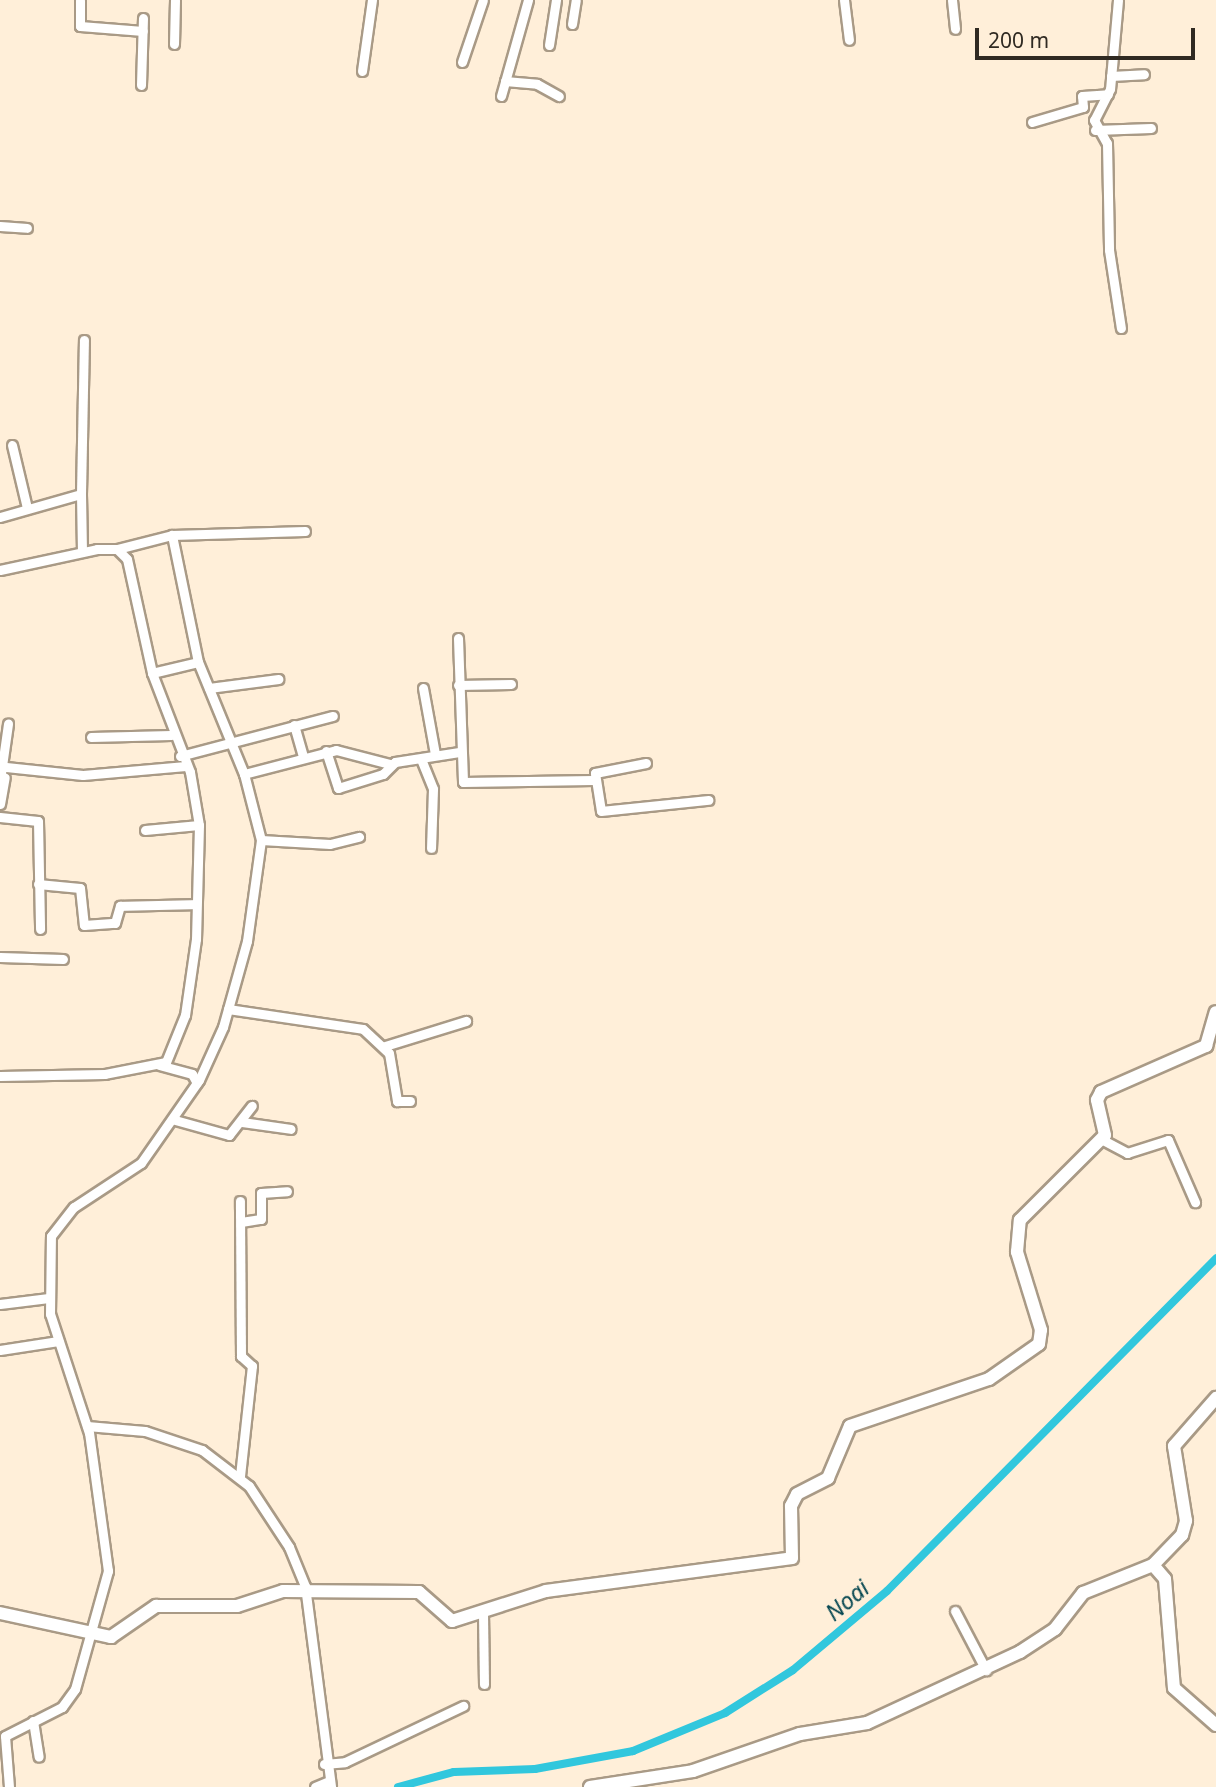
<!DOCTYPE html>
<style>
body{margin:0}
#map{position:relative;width:1216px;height:1787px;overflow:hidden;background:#ffefd9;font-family:"Noto Sans",sans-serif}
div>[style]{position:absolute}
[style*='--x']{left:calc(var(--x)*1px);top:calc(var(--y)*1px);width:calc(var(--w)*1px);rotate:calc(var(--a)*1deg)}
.canal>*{height:8px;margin:-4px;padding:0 4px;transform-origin:4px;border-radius:4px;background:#31c7dd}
.roads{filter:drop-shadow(2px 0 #a99a86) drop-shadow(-2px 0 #a99a86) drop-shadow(0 2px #a99a86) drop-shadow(0 -2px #a99a86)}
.street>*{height:9px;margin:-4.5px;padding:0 4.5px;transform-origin:4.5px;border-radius:4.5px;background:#fff}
.secondary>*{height:12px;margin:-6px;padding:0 6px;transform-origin:6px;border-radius:6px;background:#fff}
span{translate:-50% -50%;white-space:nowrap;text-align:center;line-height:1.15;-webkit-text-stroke:5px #ffefd9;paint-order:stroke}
.water-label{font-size:23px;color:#064751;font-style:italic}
.scale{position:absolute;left:975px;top:28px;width:220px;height:32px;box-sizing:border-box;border:4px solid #302a22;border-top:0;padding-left:9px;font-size:21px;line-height:24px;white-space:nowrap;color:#302a22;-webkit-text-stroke:5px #ffefd9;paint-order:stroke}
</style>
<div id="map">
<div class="canal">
<i style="--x:398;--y:1787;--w:58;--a:-15"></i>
<i style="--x:454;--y:1772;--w:81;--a:-2.1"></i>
<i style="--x:535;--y:1769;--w:100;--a:-10.4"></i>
<i style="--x:633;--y:1751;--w:100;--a:-22.4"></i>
<i style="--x:725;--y:1713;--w:80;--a:-32.3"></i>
<i style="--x:793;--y:1670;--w:123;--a:-40"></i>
<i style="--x:887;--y:1591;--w:468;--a:-45.3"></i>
</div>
<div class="roads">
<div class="street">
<i style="--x:80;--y:0;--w:26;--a:90"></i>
<i style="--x:80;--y:26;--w:63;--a:4.5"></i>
<i style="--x:844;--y:0;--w:40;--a:82.9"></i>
<i style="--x:952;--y:0;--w:29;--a:84"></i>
<i style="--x:1118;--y:0;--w:89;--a:95.1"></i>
<i style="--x:1110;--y:89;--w:35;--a:117"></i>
<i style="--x:1094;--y:120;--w:26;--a:61"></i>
<i style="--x:1107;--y:143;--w:107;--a:88.9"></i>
<i style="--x:1109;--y:250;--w:79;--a:81.3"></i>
<i style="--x:572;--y:24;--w:24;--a:-81"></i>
<i style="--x:174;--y:44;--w:44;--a:-88.7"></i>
<i style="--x:549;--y:45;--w:46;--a:-81.2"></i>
<i style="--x:462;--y:62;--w:65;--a:-71.3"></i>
<i style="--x:362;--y:71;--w:72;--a:-82"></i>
<i style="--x:1111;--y:76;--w:33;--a:-3"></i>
<i style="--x:505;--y:81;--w:32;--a:5"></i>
<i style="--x:537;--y:84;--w:25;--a:29"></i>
<i style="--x:141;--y:85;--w:67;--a:-88.3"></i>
<i style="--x:501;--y:96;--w:100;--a:-74.3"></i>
<i style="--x:1032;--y:122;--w:53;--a:-16.4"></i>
<i style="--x:1083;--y:107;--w:11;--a:-95"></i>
<i style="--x:1082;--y:96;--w:26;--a:-4"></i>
<i style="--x:1095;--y:130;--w:56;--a:-2"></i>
<i style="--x:0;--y:226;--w:27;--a:4"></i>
<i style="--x:12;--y:445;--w:65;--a:76.6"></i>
<i style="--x:81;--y:494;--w:154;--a:-88.9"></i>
<i style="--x:0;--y:517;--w:84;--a:-15.9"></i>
<i style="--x:81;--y:494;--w:58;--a:89"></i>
<i style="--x:172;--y:535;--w:133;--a:-1.7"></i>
<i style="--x:0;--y:570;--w:99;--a:-12.2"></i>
<i style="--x:97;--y:549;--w:20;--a:0"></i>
<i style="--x:117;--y:549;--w:14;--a:45"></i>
<i style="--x:127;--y:559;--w:117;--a:77.6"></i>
<i style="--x:152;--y:673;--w:106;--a:69"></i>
<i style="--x:190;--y:772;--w:54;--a:80.4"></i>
<i style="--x:199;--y:825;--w:114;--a:91.5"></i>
<i style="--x:196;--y:939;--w:77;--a:98.2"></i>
<i style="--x:185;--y:1015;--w:51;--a:112"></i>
<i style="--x:166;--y:1062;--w:62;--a:168.9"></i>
<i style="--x:105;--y:1074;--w:105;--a:178.9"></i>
<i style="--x:458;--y:638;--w:144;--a:88"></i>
<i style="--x:463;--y:782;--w:130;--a:-0.9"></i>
<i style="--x:152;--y:673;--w:47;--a:-13.4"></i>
<i style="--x:458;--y:685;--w:53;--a:-1.1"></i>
<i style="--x:209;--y:688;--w:70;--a:-7.4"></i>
<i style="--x:423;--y:688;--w:67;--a:79.7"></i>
<i style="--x:294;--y:725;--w:33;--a:74"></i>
<i style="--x:91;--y:737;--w:80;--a:-1.4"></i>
<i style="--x:326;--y:751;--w:39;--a:72"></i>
<i style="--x:338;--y:788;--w:47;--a:-17.3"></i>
<i style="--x:383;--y:774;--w:17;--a:-45"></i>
<i style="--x:395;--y:762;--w:65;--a:-8.9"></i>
<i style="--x:180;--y:756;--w:158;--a:-14.7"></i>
<i style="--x:421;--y:759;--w:32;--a:68"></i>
<i style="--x:433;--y:789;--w:59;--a:91.9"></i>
<i style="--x:646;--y:763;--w:52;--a:168.9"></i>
<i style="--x:595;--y:773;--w:38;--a:81"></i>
<i style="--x:601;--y:811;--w:108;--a:-5.9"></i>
<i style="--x:6;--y:767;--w:77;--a:5.9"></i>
<i style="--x:83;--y:775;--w:103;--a:-5"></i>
<i style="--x:244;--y:774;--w:95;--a:-14.6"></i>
<i style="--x:336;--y:750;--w:56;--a:14.5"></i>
<i style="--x:0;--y:780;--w:57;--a:-81.9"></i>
<i style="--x:0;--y:804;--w:27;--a:-80"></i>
<i style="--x:0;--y:817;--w:38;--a:6"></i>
<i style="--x:38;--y:821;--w:108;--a:88.9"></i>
<i style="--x:145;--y:830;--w:54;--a:-5.3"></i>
<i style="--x:261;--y:840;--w:69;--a:3.3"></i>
<i style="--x:330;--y:844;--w:30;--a:-14"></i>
<i style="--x:38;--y:884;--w:42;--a:5.4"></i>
<i style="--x:80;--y:888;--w:37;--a:84"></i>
<i style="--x:84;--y:925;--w:31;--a:-4"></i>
<i style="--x:115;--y:923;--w:18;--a:-74"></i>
<i style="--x:120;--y:906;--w:76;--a:-1.5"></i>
<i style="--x:0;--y:957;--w:63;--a:1.8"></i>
<i style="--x:228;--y:1009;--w:136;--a:8.4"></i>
<i style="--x:363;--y:1029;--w:35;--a:43"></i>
<i style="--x:389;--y:1053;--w:49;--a:80.5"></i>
<i style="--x:397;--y:1101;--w:13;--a:0"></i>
<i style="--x:385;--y:1046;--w:85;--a:-17.2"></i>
<i style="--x:159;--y:1065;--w:34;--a:15"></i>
<i style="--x:192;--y:1074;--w:10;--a:61"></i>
<i style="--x:175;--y:1120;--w:56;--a:15.5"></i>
<i style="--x:229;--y:1135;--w:37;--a:-52"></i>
<i style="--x:242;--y:1122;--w:49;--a:8.1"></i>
<i style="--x:1101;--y:1139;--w:30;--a:28"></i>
<i style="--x:1127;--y:1153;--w:43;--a:-17.6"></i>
<i style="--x:1168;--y:1140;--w:68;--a:66.5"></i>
<i style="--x:241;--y:1222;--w:20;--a:-9"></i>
<i style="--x:261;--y:1219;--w:26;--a:-90"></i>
<i style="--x:261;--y:1193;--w:26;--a:-4"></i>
<i style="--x:0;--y:1304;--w:49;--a:-7"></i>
<i style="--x:0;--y:1350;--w:59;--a:-8.8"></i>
<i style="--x:87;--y:1426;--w:58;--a:4.9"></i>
<i style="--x:145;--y:1431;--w:60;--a:18.4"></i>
<i style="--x:202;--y:1450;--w:59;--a:37.5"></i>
<i style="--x:249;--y:1486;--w:73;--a:56.7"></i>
<i style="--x:289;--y:1547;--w:42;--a:67.7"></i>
<i style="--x:305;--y:1586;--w:203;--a:82.6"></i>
<i style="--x:240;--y:1476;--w:111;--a:-83.8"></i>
<i style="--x:252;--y:1366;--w:15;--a:-138"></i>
<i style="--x:241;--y:1356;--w:155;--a:-90.4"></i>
<i style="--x:955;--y:1611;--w:67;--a:62.3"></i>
<i style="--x:483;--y:1613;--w:71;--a:89.2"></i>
<i style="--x:33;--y:1721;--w:36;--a:81"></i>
<i style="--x:324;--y:1764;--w:21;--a:-5"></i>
<i style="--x:345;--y:1762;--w:131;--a:-25.4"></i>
<i style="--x:9;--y:1787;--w:51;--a:-94.5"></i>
<i style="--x:5;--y:1736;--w:64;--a:-27"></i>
<i style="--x:62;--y:1707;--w:22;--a:-54"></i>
<i style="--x:75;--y:1689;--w:123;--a:-74.4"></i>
<i style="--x:108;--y:1571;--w:139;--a:-97.8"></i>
<i style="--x:89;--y:1433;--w:125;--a:-108.1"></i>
<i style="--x:50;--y:1314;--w:78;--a:-89.3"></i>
<i style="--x:51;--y:1236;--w:37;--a:-52"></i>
<i style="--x:74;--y:1207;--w:80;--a:-33.3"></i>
<i style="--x:141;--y:1163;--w:101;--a:-55.1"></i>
<i style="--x:199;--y:1080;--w:58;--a:-65.6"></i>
<i style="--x:223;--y:1027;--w:89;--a:-74.4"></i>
<i style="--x:247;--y:941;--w:102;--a:-82.1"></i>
<i style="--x:261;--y:840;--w:68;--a:-104.4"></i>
<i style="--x:244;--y:774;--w:121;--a:-112.3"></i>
<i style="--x:198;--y:662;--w:130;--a:-101.6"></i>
<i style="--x:172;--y:535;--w:57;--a:165.7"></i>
<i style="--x:315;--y:1787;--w:15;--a:-23"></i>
</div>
<div class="secondary">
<i style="--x:1153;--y:1565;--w:18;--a:49"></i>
<i style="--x:1165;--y:1579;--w:109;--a:85.3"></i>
<i style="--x:1174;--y:1688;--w:56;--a:41.4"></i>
<i style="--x:0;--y:1613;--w:114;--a:12.2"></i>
<i style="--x:111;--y:1637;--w:55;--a:-34.6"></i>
<i style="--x:156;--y:1606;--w:81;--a:0"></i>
<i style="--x:237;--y:1606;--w:48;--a:-18.1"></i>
<i style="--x:283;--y:1591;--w:136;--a:0.4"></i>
<i style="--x:419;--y:1592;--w:44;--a:41.3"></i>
<i style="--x:452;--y:1621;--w:99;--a:-17.7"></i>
<i style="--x:546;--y:1591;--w:248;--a:-7.6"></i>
<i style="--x:792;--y:1558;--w:52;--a:-91.1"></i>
<i style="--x:791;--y:1506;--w:13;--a:-63"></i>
<i style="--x:797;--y:1494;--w:35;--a:-27"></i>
<i style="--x:828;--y:1478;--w:56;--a:-67.1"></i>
<i style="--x:850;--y:1426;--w:147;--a:-18.7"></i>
<i style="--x:989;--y:1379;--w:61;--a:-35"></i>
<i style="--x:1039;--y:1344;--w:14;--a:-82"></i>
<i style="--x:1041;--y:1330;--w:82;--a:-107.1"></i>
<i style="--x:1017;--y:1252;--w:32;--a:-85"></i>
<i style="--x:1020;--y:1220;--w:120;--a:-45"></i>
<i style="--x:1105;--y:1135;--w:36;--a:-103"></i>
<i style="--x:1097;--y:1100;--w:9;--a:-63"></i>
<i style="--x:1101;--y:1092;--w:115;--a:-23.7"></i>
<i style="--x:1206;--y:1046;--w:35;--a:-74"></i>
<i style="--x:590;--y:1787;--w:104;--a:-8.8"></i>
<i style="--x:693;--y:1771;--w:113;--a:-19.1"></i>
<i style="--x:800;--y:1734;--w:68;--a:-9.3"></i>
<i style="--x:867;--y:1723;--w:169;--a:-24.9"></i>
<i style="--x:1020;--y:1652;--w:42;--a:-33.3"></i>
<i style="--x:1055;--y:1629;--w:46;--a:-52.1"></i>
<i style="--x:1083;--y:1593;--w:75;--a:-21.8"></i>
<i style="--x:1153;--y:1565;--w:42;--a:-46"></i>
<i style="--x:1182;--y:1535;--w:15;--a:-74"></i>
<i style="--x:1186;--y:1521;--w:76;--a:-99.1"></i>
<i style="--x:1174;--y:1446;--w:64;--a:-48.8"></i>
</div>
</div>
<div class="water-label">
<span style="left:847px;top:1600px;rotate:-40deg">Noai</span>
</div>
<div class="scale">200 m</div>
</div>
